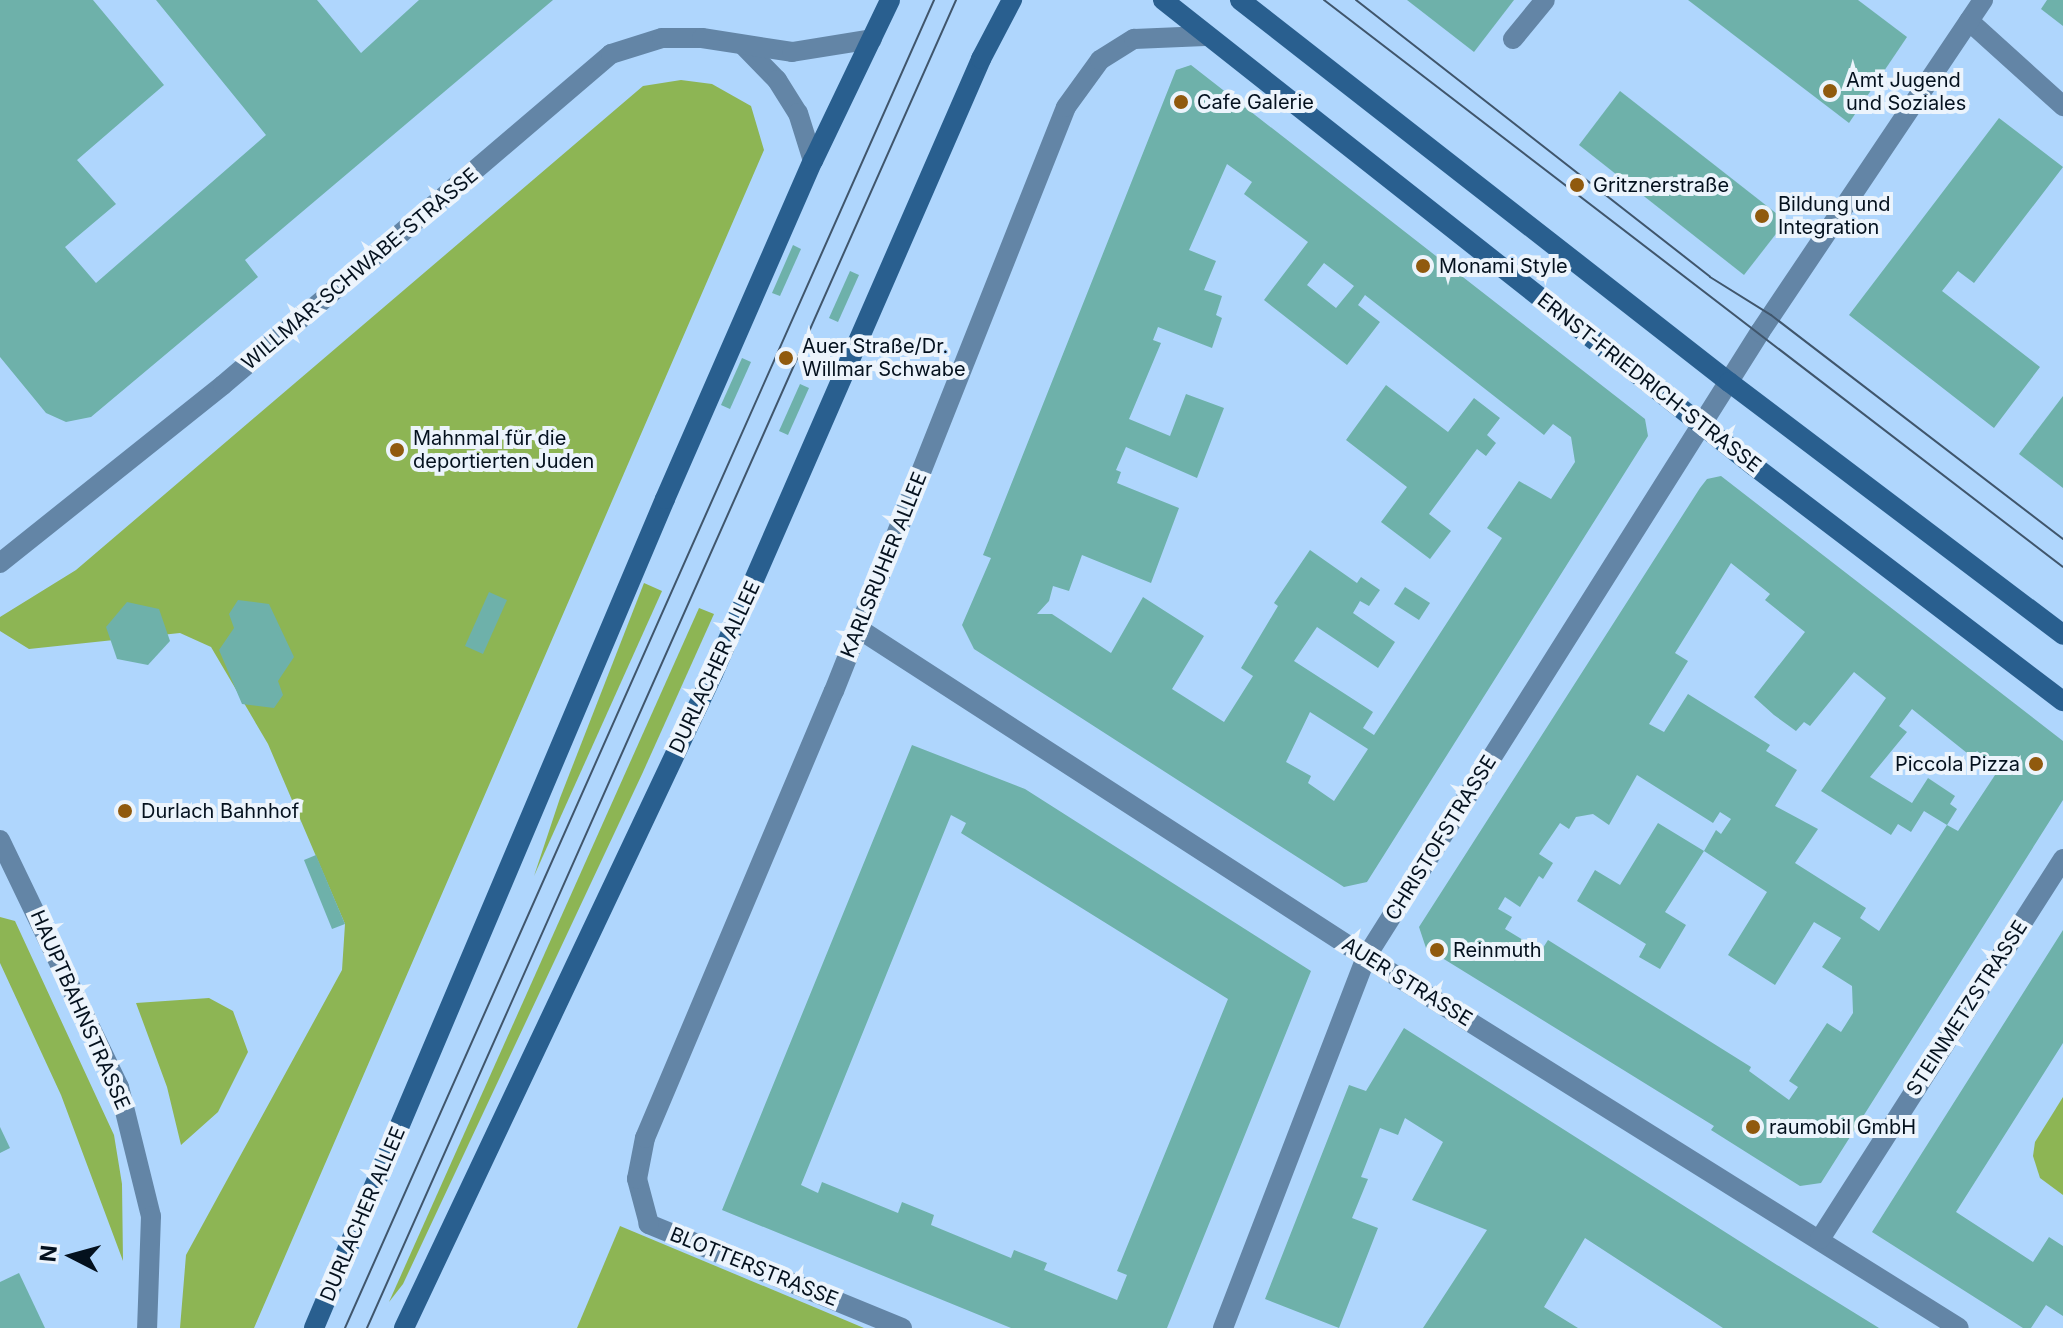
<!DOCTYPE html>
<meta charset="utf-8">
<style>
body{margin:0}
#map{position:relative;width:2063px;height:1328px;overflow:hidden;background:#afd6fd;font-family:Inter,sans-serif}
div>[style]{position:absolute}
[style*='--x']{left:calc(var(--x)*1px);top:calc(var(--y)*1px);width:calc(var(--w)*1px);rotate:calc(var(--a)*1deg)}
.green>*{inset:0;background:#8db554}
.building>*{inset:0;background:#6eb1aa}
.minor>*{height:20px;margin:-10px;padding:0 10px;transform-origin:10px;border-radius:10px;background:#6385a6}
.tertiary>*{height:20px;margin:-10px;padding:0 10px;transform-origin:10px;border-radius:10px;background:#6385a6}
.secondary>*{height:20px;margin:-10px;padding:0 10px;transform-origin:10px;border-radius:10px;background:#295f8f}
.tram>*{height:2px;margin:-1px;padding:0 1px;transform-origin:1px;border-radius:1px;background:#40566c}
.dots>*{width:22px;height:22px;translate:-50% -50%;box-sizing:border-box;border:4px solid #ecf4fc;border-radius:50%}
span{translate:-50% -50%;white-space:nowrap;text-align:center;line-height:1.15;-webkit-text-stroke:8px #ecf4fc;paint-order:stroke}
.poi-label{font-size:20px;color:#04111e}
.left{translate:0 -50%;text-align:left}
.right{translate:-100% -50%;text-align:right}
.street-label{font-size:20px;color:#04111e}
.north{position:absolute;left:32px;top:1216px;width:80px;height:80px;-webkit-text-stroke:6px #ecf4fc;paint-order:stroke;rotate:276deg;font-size:22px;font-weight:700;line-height:32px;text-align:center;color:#04111e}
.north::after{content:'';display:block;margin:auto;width:28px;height:36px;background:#04111e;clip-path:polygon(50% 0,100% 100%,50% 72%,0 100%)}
</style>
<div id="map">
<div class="green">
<i style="clip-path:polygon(681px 80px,712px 84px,751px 106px,764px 150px,254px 1328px,180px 1328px,186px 1255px,342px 970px,345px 924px,268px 744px,211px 647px,180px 633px,29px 649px,0 631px,0 617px,76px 570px,643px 86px)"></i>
<i style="clip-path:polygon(644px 583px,662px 591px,534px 876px,560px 798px)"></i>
<i style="clip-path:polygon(699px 608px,714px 614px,643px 772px,403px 1284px,389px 1302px)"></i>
<i style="clip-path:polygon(0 917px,15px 921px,114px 1135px,122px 1184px,123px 1261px,61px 1095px,0 963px)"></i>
<i style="clip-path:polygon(209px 998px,233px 1011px,248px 1052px,218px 1112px,181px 1145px,167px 1087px,136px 1003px)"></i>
<i style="clip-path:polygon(2063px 1097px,2063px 1195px,2040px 1178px,2033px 1156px,2035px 1142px)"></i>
<i style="clip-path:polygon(620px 1226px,864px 1328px,577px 1328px)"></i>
</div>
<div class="building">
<i style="clip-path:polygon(0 0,93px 0,164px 85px,77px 160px,116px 204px,65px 247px,96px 283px,266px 135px,156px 0,317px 0,361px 53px,419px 0,553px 0,245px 260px,258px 277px,91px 417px,66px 422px,46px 413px,0 357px)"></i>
<i style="clip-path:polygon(1407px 0,1514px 0,1474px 52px)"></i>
<i style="clip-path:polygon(1688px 0,1858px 0,1907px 37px,1849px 123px)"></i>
<i style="clip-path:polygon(2047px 0,2063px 0,2063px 26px,2041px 9px)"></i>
<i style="clip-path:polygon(evenodd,1191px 65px,1645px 419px,1648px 436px,1367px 882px,1344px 887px,974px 649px,962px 625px,991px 558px,983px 555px,1176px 70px,1191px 65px,1227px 164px,1252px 182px,1244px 194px,1308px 242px,1264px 300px,1347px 365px,1380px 322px,1358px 305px,1365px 295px,1544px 435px,1553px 424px,1571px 437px,1575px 462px,1551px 499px,1519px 481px,1487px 528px,1502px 538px,1374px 735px,1363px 728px,1373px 712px,1294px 661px,1317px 627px,1378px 668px,1395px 642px,1353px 613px,1360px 601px,1369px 606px,1380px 590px,1361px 577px,1357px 583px,1310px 550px,1274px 603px,1278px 606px,1241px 668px,1253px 676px,1224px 722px,1172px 689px,1204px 636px,1143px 597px,1111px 653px,1052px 614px,1037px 614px,1049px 601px,1053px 586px,1069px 591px,1082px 555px,1151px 583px,1179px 508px,1117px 483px,1121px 472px,1116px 470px,1126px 447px,1197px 478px,1224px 408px,1186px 394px,1170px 436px,1129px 419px,1161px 343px,1153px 340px,1158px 327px,1212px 348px,1222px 318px,1216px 315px,1222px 296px,1204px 290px,1216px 261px,1189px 250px,1227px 164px,1191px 65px,1324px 263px,1354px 286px,1336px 308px,1307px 285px,1324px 263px,1191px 65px,1310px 712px,1368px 749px,1334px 801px,1308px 783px,1311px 776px,1286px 762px,1310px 712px)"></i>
<i style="clip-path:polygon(1620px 91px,1786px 221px,1744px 275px,1579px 145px)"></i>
<i style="clip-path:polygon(1999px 118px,2063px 167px,1974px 283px,1958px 271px,1942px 291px,2040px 367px,1994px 428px,1849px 315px)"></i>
<i style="clip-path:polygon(793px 245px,801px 249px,780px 296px,772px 293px)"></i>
<i style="clip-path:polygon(850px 271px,859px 275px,838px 322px,829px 318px)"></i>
<i style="clip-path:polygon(742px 358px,751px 362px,730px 409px,721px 405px)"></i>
<i style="clip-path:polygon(800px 384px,809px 388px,788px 435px,779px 431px)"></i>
<i style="clip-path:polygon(1386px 385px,1448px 432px,1474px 398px,1500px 418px,1487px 435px,1496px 443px,1486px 456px,1477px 449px,1429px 514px,1451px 531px,1430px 559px,1381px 522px,1407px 487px,1346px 440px)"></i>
<i style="clip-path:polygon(2063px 396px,2063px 488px,2019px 454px)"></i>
<i style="clip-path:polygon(evenodd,1721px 476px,2063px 741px,2063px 800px,1821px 1183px,1800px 1186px,1711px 1130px,1714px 1126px,1426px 948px,1419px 927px,1700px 488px,1707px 479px,1721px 476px,1731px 563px,1770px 594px,1765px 600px,1805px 632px,1754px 697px,1774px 715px,1796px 731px,1804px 722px,1810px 726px,1854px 672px,1886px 698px,1821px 791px,1891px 835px,1898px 824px,1911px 832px,1924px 811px,1947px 825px,1957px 809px,1950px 804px,1955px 796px,1928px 778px,1912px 803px,1870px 777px,1907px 732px,1899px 726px,1912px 709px,1972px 757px,1977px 751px,1999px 769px,1958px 831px,1947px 825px,1879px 931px,1860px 918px,1866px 908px,1795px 863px,1818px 829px,1775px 806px,1797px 770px,1766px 751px,1770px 745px,1688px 694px,1664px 732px,1649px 724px,1688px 661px,1675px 653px,1731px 563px,1721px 476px,1637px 775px,1713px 823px,1720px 812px,1731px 819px,1721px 834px,1716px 830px,1704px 851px,1767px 892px,1728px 955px,1775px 985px,1814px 922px,1841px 938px,1822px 967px,1852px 986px,1853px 1013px,1841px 1032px,1827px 1023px,1789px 1081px,1798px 1087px,1789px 1100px,1749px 1071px,1751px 1067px,1548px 940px,1541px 951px,1505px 929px,1512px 917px,1498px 909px,1505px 897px,1520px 907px,1539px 876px,1543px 879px,1553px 863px,1539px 854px,1560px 823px,1569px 829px,1576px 817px,1593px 814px,1609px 825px,1637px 775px)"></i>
<i style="clip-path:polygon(1405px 587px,1430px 603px,1419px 620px,1394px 604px)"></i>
<i style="clip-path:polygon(489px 592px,507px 600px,483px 654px,465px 646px)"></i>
<i style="clip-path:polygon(238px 600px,269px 604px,294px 657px,278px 681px,283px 695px,274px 708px,242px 704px,219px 650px,234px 628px,229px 614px)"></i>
<i style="clip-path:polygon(127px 602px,159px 609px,170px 641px,148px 665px,117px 659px,106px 627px)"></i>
<i style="clip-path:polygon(evenodd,912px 745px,1025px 789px,1311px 971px,1167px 1328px,1011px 1328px,722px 1210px,912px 745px,951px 815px,966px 823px,961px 833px,1228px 999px,1117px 1271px,1127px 1275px,1117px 1300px,1044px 1270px,1047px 1263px,1014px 1250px,1011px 1258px,931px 1225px,934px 1215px,902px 1202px,898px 1213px,822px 1182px,818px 1193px,801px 1185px,951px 815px)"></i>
<i style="clip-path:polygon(1658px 823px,1704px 851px,1665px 912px,1686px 925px,1660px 969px,1639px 957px,1646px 944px,1577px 901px,1595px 870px,1620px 885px)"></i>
<i style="clip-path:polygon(316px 855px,345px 924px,332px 929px,304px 860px)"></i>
<i style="clip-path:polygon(2063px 930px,2063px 1043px,1956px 1212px,2033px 1262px,2049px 1237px,2063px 1246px,2063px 1316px,2046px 1305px,2031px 1328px,2023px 1328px,1872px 1232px)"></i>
<i style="clip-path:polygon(1404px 1028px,1777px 1265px,1879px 1328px,1723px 1328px,1585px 1238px,1544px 1307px,1578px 1328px,1423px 1328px,1487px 1230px,1412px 1200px,1443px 1142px,1405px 1118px,1398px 1135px,1380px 1128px,1361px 1177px,1368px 1179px,1352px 1218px,1378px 1228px,1339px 1328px,1265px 1299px,1349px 1085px,1366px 1091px)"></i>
<i style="clip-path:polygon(0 1127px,10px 1148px,0 1153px)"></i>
<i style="clip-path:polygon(19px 1273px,45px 1328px,0 1328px,0 1282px)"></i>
</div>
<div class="minor">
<i style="--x:1969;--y:21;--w:127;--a:42.1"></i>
<i style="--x:1513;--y:39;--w:50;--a:-50.6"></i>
<i style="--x:743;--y:45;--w:49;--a:45.8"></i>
<i style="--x:777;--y:80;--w:39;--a:58"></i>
<i style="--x:798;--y:113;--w:50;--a:72.6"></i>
<i style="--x:0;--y:563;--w:285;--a:-38.6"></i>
<i style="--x:223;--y:385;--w:510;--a:-40.47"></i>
<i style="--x:611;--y:54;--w:53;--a:-17.4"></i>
<i style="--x:662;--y:38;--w:40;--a:0"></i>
<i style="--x:702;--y:38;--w:91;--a:8.8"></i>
<i style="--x:792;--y:52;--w:81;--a:-9.2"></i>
<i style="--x:859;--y:629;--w:604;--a:32.9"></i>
<i style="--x:1366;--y:957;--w:699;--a:32.03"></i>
<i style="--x:1820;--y:1239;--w:451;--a:-57.4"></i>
<i style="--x:902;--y:1328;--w:274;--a:-157.7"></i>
<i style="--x:649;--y:1224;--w:47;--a:-104.9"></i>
<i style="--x:637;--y:1179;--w:42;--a:-79"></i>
<i style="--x:645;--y:1138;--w:485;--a:-67.1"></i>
<i style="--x:834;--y:691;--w:628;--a:-68.33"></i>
<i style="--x:1066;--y:107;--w:58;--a:-54.1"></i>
<i style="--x:1100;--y:60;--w:40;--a:-32"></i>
<i style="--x:1134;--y:39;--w:71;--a:-2.4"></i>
<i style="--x:1223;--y:1328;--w:398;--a:-68.9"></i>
<i style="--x:1366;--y:957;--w:739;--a:-57.77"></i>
<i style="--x:1760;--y:332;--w:400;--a:-56.1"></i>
</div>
<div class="tertiary">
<i style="--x:0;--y:840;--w:274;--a:64.3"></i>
<i style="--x:119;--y:1087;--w:133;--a:76.1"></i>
<i style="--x:151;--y:1216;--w:112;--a:92"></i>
</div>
<div class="secondary">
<i style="--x:1163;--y:0;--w:753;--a:38.26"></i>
<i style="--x:1754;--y:466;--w:388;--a:37.3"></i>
<i style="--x:1240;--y:0;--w:621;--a:38"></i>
<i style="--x:1729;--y:382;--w:419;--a:37.1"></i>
<i style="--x:314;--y:1328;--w:900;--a:-67.05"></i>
<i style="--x:665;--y:499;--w:369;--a:-66.4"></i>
<i style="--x:813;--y:161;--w:178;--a:-64.4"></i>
<i style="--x:404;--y:1328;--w:723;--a:-64.71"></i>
<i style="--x:713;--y:674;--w:671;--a:-66.45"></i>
<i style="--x:981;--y:59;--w:67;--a:-62.3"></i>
</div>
<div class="tram">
<i style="--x:1324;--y:0;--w:931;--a:37.5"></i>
<i style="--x:1356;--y:0;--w:449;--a:38"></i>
<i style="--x:1710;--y:277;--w:72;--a:31.9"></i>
<i style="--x:1771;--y:315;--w:368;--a:37.5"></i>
<i style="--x:345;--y:1328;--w:1453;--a:-66.08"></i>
<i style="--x:367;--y:1328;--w:1453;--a:-66.08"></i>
</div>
<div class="dots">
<i style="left:1830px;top:91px;background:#905a0e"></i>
<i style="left:1181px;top:102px;background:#905a0e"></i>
<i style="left:1577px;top:185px;background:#905a0e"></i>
<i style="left:1762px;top:216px;background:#905a0e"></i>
<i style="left:1423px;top:266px;background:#905a0e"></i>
<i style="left:786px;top:358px;background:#905a0e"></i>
<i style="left:397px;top:450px;background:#905a0e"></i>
<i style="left:2036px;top:764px;background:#905a0e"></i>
<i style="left:125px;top:811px;background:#905a0e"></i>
<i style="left:1437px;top:950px;background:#905a0e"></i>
<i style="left:1753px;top:1127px;background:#905a0e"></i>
</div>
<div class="poi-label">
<span class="left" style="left:1846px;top:92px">Amt Jugend<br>und Soziales</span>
<span class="left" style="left:1197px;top:102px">Cafe Galerie</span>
<span class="left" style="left:1593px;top:185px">Gritznerstraße</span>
<span class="left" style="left:1778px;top:216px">Bildung und<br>Integration</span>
<span class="left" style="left:1439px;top:266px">Monami Style</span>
<span class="left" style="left:802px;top:358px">Auer Straße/Dr.<br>Willmar Schwabe</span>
<span class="left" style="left:413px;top:450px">Mahnmal für die<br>deportierten Juden</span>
<span class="right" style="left:2020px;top:764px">Piccola Pizza</span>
<span class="left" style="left:141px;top:811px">Durlach Bahnhof</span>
<span class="left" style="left:1453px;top:950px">Reinmuth</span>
<span class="left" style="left:1769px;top:1127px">raumobil GmbH</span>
</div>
<div class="street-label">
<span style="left:360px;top:269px;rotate:-40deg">WILLMAR-SCHWABE-STRASSE</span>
<span style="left:1649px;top:383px;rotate:38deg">ERNST-FRIEDRICH-STRASSE</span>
<span style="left:884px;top:565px;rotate:-68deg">KARLSRUHER ALLEE</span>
<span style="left:715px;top:667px;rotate:-65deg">DURLACHER ALLEE</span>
<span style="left:1441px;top:838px;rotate:-58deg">CHRISTOFSTRASSE</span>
<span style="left:1407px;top:982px;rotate:32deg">AUER STRASSE</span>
<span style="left:1967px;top:1008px;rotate:-57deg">STEINMETZSTRASSE</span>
<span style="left:80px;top:1010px;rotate:66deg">HAUPTBAHNSTRASSE</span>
<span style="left:363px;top:1214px;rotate:-67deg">DURLACHER ALLEE</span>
<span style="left:754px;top:1267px;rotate:22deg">BLOTTERSTRASSE</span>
</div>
<div class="north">N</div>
</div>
